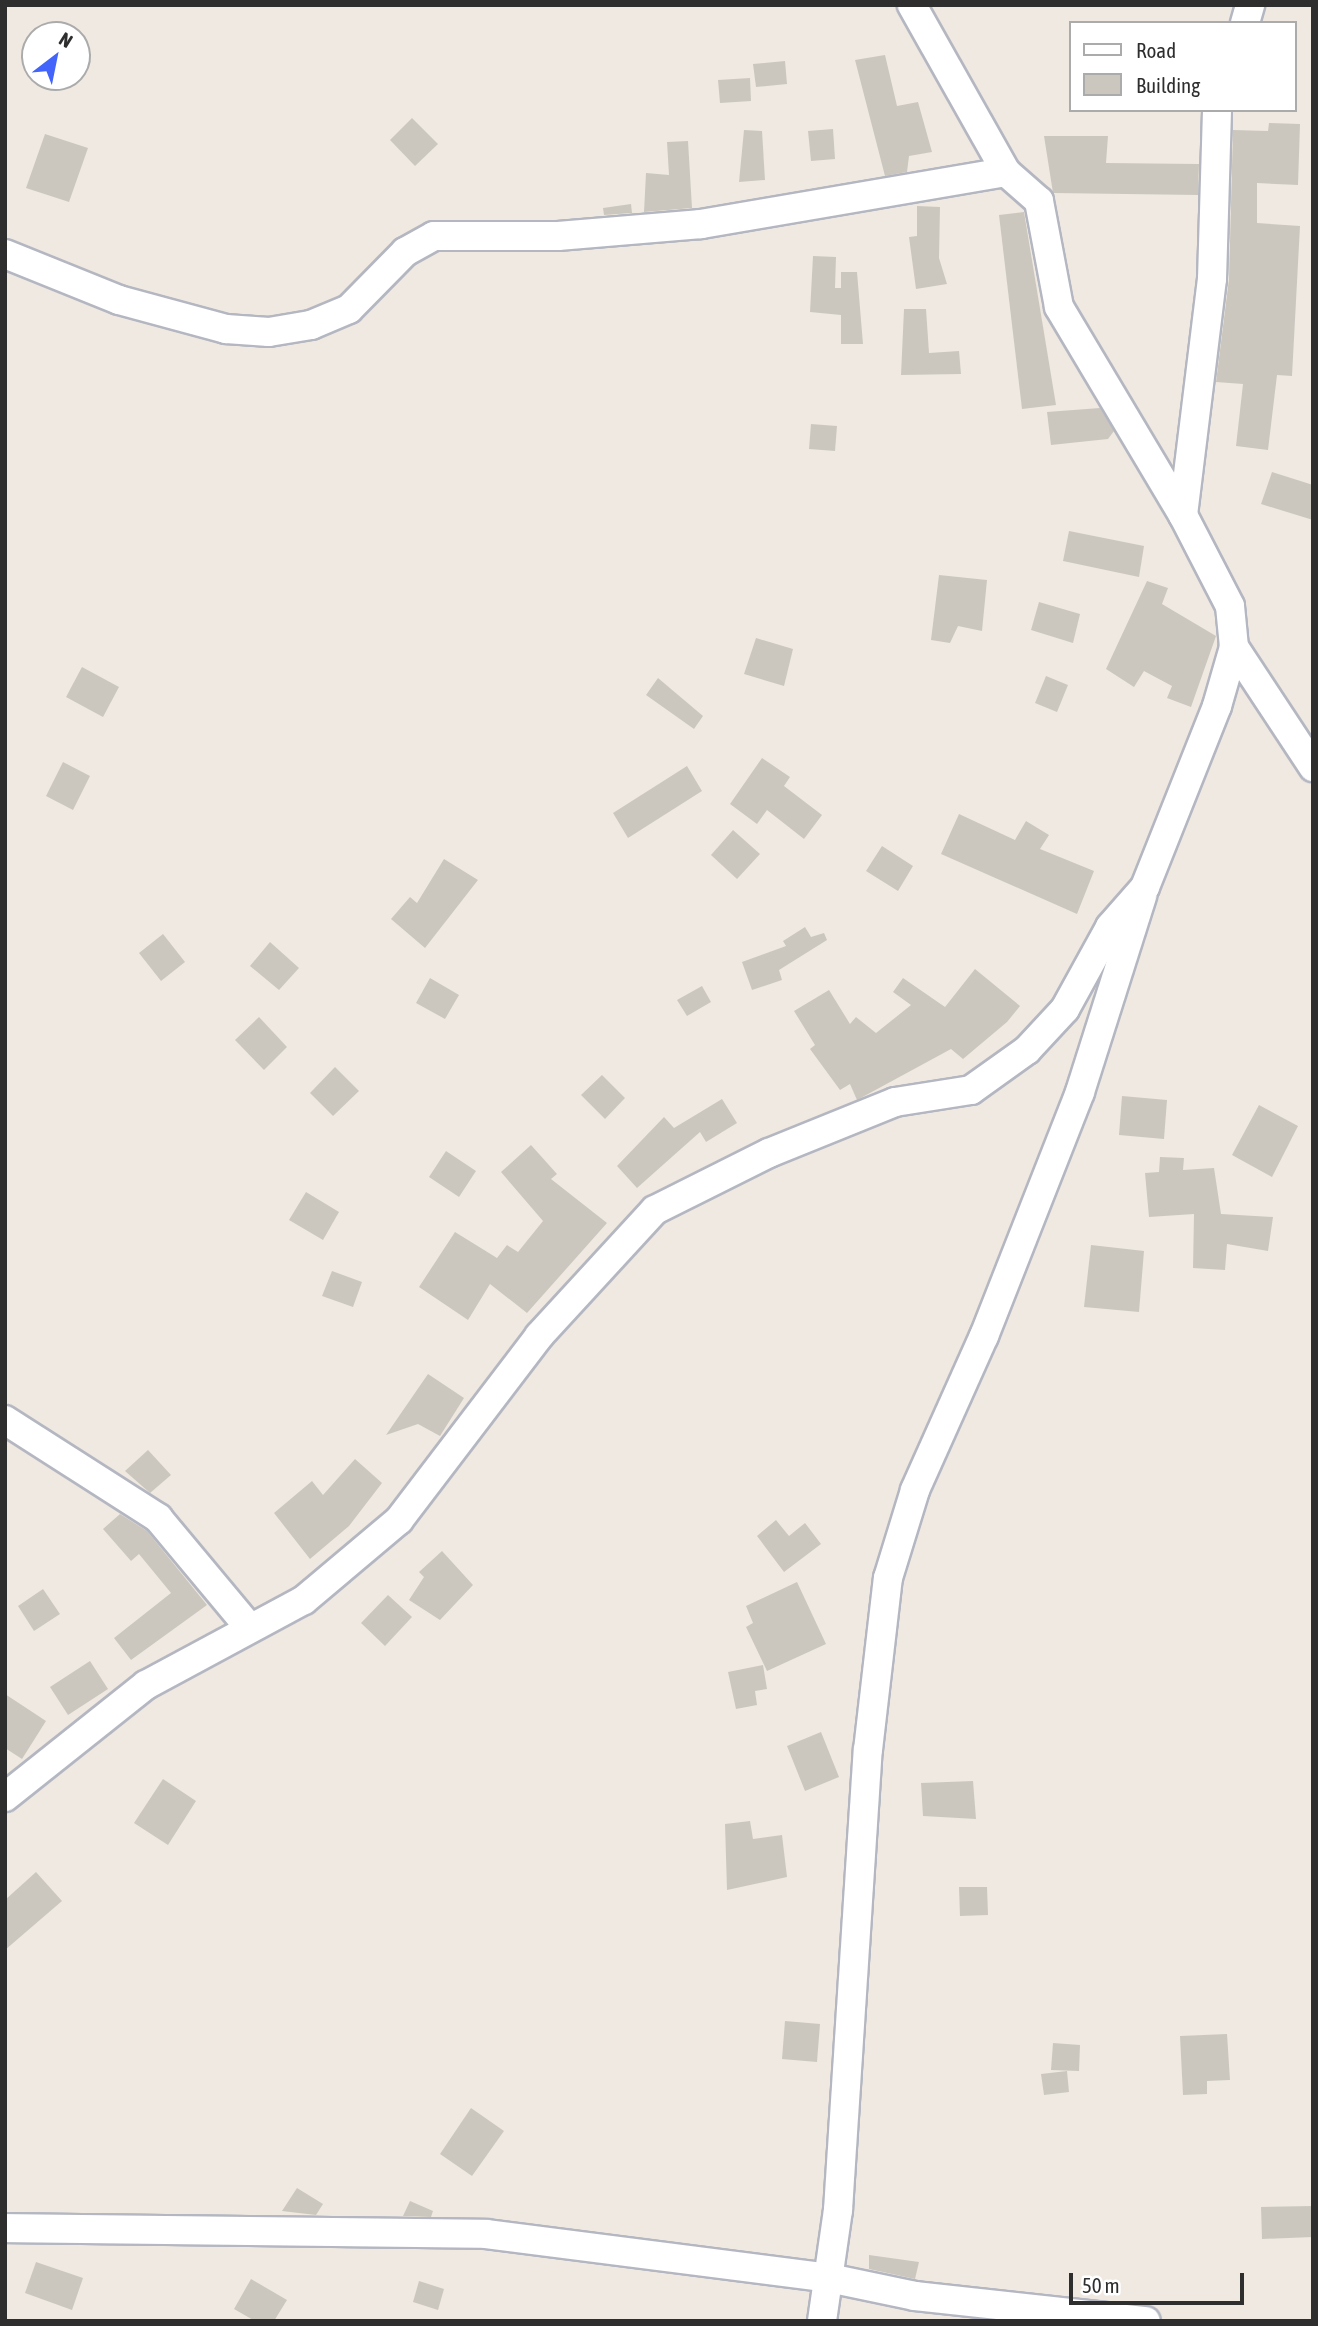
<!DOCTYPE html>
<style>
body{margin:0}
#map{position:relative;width:1318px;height:2326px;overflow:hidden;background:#efe9e1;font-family:"Asap Condensed",sans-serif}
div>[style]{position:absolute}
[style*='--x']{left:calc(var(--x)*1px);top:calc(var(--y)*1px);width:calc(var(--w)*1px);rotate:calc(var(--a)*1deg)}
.building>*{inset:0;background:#cbc7bf}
.roads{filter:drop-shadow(2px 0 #b4b7c1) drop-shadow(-2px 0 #b4b7c1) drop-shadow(0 2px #b4b7c1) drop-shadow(0 -2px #b4b7c1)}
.street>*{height:28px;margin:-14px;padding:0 14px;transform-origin:14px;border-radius:14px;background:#fff}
span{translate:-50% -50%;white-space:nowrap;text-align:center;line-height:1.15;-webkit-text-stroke:6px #fff;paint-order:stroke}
.frame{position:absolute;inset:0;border:7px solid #2e2e2e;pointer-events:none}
.legend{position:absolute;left:1069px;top:21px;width:228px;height:91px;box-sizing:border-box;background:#fff;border:2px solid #ababab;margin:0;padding:9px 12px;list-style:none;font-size:21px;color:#2e2e2e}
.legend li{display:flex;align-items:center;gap:14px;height:35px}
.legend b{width:35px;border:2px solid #ababab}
.north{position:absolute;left:21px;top:21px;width:70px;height:70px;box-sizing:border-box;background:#fff;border:2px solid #ababab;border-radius:50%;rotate:32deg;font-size:19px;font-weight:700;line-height:28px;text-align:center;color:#2e2e2e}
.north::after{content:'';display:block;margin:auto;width:24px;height:32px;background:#4264fb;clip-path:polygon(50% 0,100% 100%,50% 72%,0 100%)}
.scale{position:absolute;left:1069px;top:2273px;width:175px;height:32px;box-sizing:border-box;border:4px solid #2e2e2e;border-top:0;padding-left:9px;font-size:21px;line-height:24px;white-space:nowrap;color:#2e2e2e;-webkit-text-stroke:5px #fff;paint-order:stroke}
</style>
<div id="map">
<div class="building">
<i style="clip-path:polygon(885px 55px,897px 106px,918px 102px,932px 152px,909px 156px,907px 172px,885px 176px,855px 60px)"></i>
<i style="clip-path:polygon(785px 61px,787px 84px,756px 87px,753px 64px)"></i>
<i style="clip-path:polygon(750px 78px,751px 101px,720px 103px,718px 80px)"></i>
<i style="clip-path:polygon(412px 118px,438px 144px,415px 166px,390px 140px)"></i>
<i style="clip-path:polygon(1269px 123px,1300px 124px,1298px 185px,1257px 183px,1257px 223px,1300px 226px,1292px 376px,1277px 375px,1268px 450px,1236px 446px,1243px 384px,1216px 382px,1229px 279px,1233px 130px,1268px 131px)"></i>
<i style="clip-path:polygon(833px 129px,835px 159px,811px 161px,808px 131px)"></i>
<i style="clip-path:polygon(744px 130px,762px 131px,765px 180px,739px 182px)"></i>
<i style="clip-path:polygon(45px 134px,88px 148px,69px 202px,26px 188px)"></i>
<i style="clip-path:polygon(1044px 136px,1108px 136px,1106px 163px,1199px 164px,1198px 195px,1053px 193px)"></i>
<i style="clip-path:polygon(688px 141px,692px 208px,644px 212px,646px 173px,669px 175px,667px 142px)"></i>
<i style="clip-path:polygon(631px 204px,632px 213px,604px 215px,603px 208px)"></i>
<i style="clip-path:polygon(917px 206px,940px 207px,939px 258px,947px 284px,916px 289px,909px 237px,917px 236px)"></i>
<i style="clip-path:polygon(1024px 212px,1056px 405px,1022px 409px,999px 215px)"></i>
<i style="clip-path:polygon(813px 256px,836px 257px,835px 288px,841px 288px,841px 272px,857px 272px,863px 344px,841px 344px,841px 315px,810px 312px)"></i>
<i style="clip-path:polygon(904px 309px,926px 309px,929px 353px,959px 351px,961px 374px,901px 375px)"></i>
<i style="clip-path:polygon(1100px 408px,1114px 431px,1108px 439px,1051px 445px,1047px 412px)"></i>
<i style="clip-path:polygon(811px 424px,837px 426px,835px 451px,809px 449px)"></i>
<i style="clip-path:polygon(1272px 472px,1313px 485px,1313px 520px,1261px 504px)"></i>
<i style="clip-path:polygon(1069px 531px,1144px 546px,1139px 577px,1063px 561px)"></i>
<i style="clip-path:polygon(939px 575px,987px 580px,982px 631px,958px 626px,950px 643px,931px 640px)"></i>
<i style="clip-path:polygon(1147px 581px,1168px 588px,1162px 604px,1216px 636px,1191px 707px,1167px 698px,1172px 686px,1144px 671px,1134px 687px,1106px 669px)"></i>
<i style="clip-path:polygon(1039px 602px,1080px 614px,1073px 643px,1031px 630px)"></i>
<i style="clip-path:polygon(756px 638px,793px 649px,784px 686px,744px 674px)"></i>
<i style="clip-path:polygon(82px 667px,119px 687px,103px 717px,66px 697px)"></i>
<i style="clip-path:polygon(1046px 676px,1068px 685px,1057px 712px,1035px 703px)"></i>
<i style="clip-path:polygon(658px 678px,703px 716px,694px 729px,646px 695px)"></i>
<i style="clip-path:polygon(762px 758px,790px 777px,784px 786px,822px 815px,804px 839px,767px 810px,757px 824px,730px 804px)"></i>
<i style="clip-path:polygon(63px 762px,90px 776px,73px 810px,46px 796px)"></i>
<i style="clip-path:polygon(687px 766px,702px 791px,628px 838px,613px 813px)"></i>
<i style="clip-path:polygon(959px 814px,1015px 840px,1026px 821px,1049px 835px,1040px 849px,1094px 871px,1077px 914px,941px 854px)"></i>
<i style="clip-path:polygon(733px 830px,760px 854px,737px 879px,711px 855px)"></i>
<i style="clip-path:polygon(882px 846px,913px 866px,898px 891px,866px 871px)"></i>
<i style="clip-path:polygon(444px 859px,478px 880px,425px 948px,391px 919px,410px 897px,417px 903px)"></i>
<i style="clip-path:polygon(805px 927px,811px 937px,824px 933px,827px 940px,779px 970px,782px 980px,752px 990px,742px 962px,786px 946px,783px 941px)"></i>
<i style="clip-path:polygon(163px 934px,185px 962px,161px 981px,139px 953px)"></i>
<i style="clip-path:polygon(270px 942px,299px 968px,279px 990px,250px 966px)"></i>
<i style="clip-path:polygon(975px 969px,1020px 1006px,1007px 1022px,963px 1059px,951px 1049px,857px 1100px,850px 1084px,840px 1090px,810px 1049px,815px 1045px,794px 1011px,829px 990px,850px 1024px,856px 1017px,876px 1033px,911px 1005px,893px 992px,903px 978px,945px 1007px)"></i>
<i style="clip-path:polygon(430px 978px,459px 995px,445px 1019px,416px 1003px)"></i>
<i style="clip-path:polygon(702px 986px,711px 1002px,687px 1016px,677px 1000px)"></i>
<i style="clip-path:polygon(259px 1017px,287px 1047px,264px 1070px,235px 1040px)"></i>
<i style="clip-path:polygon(335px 1067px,359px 1091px,333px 1116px,310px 1093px)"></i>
<i style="clip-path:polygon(602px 1075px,625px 1098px,605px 1119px,581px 1095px)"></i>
<i style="clip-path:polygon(1122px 1096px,1167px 1100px,1164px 1139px,1119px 1135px)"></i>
<i style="clip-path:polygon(722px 1099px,737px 1123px,706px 1142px,700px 1132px,637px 1188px,617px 1166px,664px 1117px,674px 1128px)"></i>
<i style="clip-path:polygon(1259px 1105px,1298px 1126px,1272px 1177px,1232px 1155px)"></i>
<i style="clip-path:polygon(531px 1145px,557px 1174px,551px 1179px,607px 1223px,527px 1313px,490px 1284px,468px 1320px,419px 1287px,455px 1232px,497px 1258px,507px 1245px,518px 1252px,543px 1221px,501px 1172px)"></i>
<i style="clip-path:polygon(446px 1151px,476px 1171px,459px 1197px,429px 1177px)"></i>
<i style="clip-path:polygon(1160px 1157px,1184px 1158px,1183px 1170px,1214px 1168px,1221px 1214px,1273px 1217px,1268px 1251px,1227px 1244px,1225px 1270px,1193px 1268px,1194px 1214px,1149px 1217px,1145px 1173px,1159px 1172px)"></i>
<i style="clip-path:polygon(306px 1192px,339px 1212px,323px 1240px,289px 1220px)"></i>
<i style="clip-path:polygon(1091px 1245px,1144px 1251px,1139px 1312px,1084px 1307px)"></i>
<i style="clip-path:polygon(332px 1271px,362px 1282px,353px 1307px,322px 1296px)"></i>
<i style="clip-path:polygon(428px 1374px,464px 1398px,440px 1436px,418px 1424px,386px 1435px)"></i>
<i style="clip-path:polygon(148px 1450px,171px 1475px,150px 1493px,125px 1471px)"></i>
<i style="clip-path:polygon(355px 1459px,382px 1483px,349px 1526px,310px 1559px,274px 1513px,312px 1481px,323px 1495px)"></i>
<i style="clip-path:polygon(120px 1514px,147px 1531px,207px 1605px,131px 1660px,114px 1638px,171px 1593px,139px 1554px,131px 1561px,103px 1529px)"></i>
<i style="clip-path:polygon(776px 1520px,789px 1536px,805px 1523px,821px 1544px,784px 1572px,757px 1536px)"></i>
<i style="clip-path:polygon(442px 1551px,473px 1585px,440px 1620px,409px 1600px,424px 1577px,419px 1572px)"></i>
<i style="clip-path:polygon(797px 1582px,826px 1644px,767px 1671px,746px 1627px,753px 1623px,746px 1606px)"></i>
<i style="clip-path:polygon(43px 1589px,60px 1614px,34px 1631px,18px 1606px)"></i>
<i style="clip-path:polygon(388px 1595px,412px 1617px,385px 1646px,361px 1623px)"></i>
<i style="clip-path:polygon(90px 1661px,108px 1689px,68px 1715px,50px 1687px)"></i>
<i style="clip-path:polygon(763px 1665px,767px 1689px,755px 1691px,757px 1705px,736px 1709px,728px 1672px)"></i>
<i style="clip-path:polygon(5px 1694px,46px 1721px,22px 1759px,5px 1748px)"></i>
<i style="clip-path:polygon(821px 1732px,839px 1777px,805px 1791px,787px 1746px)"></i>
<i style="clip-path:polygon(163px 1779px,196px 1801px,168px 1845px,134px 1823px)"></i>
<i style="clip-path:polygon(973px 1781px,976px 1819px,923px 1816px,921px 1783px)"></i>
<i style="clip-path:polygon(750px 1821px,753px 1839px,782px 1835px,787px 1877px,727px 1890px,725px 1824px)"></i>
<i style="clip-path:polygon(36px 1872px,62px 1901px,5px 1950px,5px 1900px)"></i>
<i style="clip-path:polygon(959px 1887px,987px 1887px,988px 1915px,960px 1916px)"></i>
<i style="clip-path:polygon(785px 2021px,820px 2024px,817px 2062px,782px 2059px)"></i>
<i style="clip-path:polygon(1227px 2034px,1230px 2080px,1207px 2081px,1207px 2094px,1183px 2095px,1180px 2036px)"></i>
<i style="clip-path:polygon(1053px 2043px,1080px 2045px,1079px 2071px,1051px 2070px)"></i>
<i style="clip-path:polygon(1067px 2071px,1069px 2092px,1044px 2095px,1041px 2074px)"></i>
<i style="clip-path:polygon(471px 2108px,504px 2131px,472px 2176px,440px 2154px)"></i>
<i style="clip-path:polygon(297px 2188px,323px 2204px,316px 2215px,282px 2211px)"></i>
<i style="clip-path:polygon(410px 2201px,433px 2211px,431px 2217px,403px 2216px)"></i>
<i style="clip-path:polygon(1313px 2206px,1313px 2237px,1262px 2239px,1261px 2207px)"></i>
<i style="clip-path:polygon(869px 2255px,919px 2262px,915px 2279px,869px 2269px)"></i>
<i style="clip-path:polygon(36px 2262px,83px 2278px,72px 2310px,25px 2293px)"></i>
<i style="clip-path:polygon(251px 2279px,287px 2300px,274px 2321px,255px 2321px,234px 2309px)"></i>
<i style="clip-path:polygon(419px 2281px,444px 2289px,438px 2310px,413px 2302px)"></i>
</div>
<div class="roads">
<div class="street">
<i style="--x:1245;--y:23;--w:19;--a:-74"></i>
<i style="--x:5;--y:254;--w:123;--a:22"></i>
<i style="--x:119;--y:300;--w:111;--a:15.2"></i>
<i style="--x:226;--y:329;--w:43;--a:4"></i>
<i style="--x:269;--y:332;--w:43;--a:-9.5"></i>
<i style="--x:311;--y:325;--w:41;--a:-22.8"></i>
<i style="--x:349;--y:309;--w:80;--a:-45.5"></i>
<i style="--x:405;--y:252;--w:33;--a:-29"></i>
<i style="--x:434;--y:236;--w:124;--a:0"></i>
<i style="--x:558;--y:236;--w:144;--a:-4.8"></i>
<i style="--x:701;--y:224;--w:309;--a:-9.7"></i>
<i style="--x:1183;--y:515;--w:238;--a:-83"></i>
<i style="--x:1212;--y:279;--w:169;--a:-88.3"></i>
<i style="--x:1234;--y:647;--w:144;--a:56.6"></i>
<i style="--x:5;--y:1420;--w:182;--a:32.6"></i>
<i style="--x:158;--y:1518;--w:141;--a:50.2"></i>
<i style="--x:5;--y:1797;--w:180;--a:-38.5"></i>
<i style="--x:146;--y:1685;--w:179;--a:-28.3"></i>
<i style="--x:304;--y:1600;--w:124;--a:-40.1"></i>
<i style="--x:399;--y:1520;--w:231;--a:-52.7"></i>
<i style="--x:539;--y:1336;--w:171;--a:-47.4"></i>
<i style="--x:655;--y:1210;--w:127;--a:-26.6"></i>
<i style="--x:769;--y:1153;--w:136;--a:-22"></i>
<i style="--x:895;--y:1102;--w:77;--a:-9"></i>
<i style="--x:971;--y:1090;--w:69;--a:-35.5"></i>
<i style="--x:1027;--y:1050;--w:56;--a:-47.2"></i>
<i style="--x:1065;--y:1009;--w:94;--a:-61.2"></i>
<i style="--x:1110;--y:927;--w:53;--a:-48.8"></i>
<i style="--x:1145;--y:887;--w:195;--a:-68.3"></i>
<i style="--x:1217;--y:706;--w:61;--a:-73.9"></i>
<i style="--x:1234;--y:647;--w:41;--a:-95.6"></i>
<i style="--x:1230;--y:606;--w:102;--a:-117.3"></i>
<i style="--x:1183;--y:515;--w:242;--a:-120.8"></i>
<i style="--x:1059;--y:307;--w:108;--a:-100.7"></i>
<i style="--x:1039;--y:201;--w:44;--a:-138.7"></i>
<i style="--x:1006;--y:172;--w:192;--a:-119.4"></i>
<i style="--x:5;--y:2228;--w:481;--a:0.7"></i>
<i style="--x:486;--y:2234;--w:346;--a:7.3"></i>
<i style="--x:829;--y:2278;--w:88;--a:11.8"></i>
<i style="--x:915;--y:2296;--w:232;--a:6.2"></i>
<i style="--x:822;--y:2321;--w:112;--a:-81.8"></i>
<i style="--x:838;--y:2210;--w:461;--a:-86.3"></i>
<i style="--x:868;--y:1750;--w:173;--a:-83.4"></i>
<i style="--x:888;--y:1578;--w:92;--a:-72.9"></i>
<i style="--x:915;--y:1490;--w:169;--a:-65.9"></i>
<i style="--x:984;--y:1336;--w:262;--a:-68.5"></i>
<i style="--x:1080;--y:1092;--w:206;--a:-72.4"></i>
</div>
</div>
<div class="frame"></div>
<ul class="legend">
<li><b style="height:9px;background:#fff"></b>Road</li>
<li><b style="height:19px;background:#cbc7bf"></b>Building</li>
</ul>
<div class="north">N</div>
<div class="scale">50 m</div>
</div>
